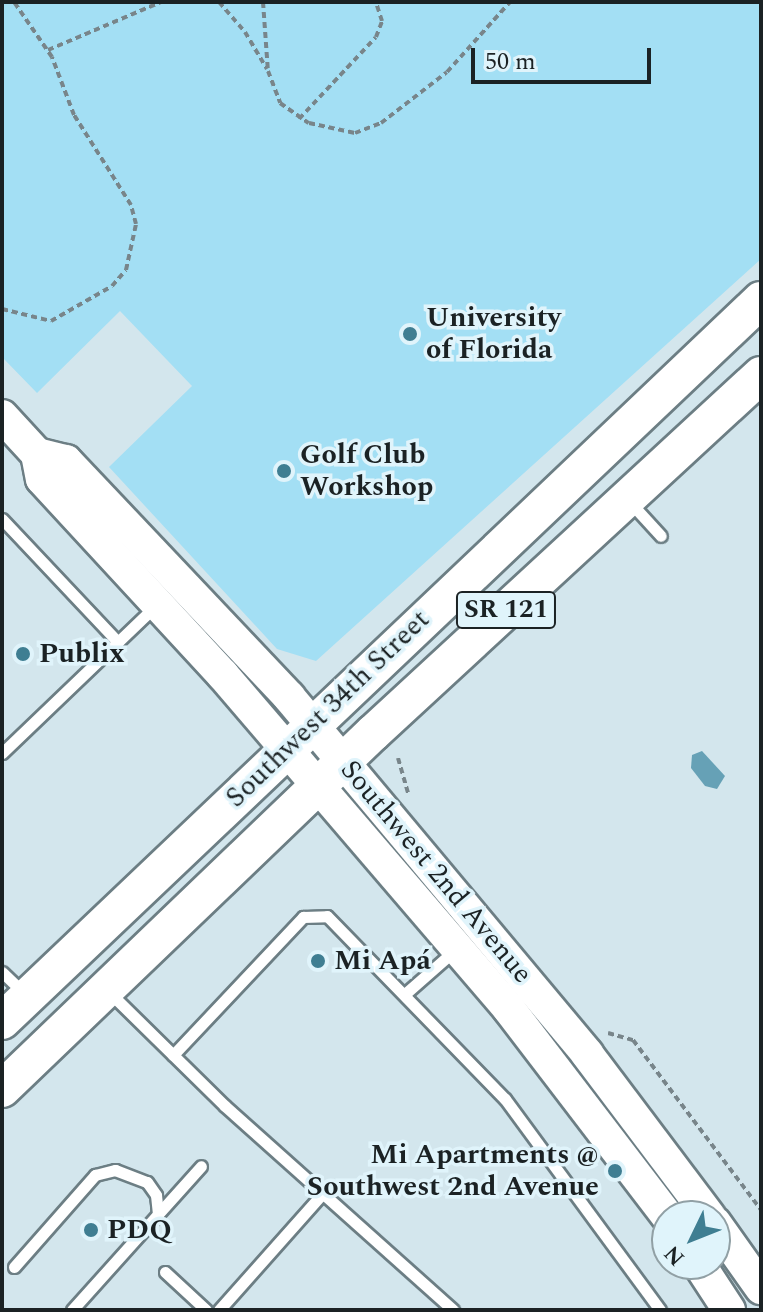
<!DOCTYPE html>
<meta charset="utf-8">
<style>
body{margin:0}
#map{position:relative;width:763px;height:1312px;overflow:hidden;background:#d3e6ed;font-family:Spectral,serif}
div>[style]{position:absolute}
[style*='--x']{left:calc(var(--x)*1px);top:calc(var(--y)*1px);width:calc(var(--w)*1px);rotate:calc(var(--a)*1deg)}
.green>*{inset:0;background:#a3dff4}
.water>*{inset:0;background:#66a1b6}
.path>*{height:4px;margin-top:-2px;transform-origin:0;background:repeating-linear-gradient(90deg,#78858a 0 6px,transparent 0 10px)}
.roads{filter:drop-shadow(2px 0 #6c7e84) drop-shadow(-2px 0 #6c7e84) drop-shadow(0 2px #6c7e84) drop-shadow(0 -2px #6c7e84)}
.service>*{height:11px;margin:-5.5px;padding:0 5.5px;transform-origin:5.5px;border-radius:5.5px;background:#fff}
.secondary>*{height:32px;margin:-16px;padding:0 16px;transform-origin:16px;border-radius:16px;background:#fff}
.primary>*{height:36px;margin:-18px;padding:0 18px;transform-origin:18px;border-radius:18px;background:#fff}
.dots>*{width:22px;height:22px;translate:-50% -50%;box-sizing:border-box;border:4px solid #e0f4fb;border-radius:50%}
span{translate:-50% -50%;white-space:nowrap;text-align:center;line-height:1.15;-webkit-text-stroke:7px #e0f4fb;paint-order:stroke}
.shield-label span{padding:2px 6px;background:#e0f4fb;border:2px solid;border-radius:6px;-webkit-text-stroke-width:0}
.shield-label{font-size:26px;color:#1b2224;font-weight:700}
.poi-label{font-size:28px;color:#1b2224;font-weight:700}
.left{translate:0 -50%;text-align:left}
.right{translate:-100% -50%;text-align:right}
.street-label{font-size:28px;color:#1b2224}
.frame{position:absolute;inset:0;border:4px solid #1b2224;pointer-events:none}
.north{position:absolute;left:651px;top:1200px;width:80px;height:80px;box-sizing:border-box;background:#e0f4fb;border:2px solid #91a0a5;border-radius:50%;rotate:227deg;font-size:22px;font-weight:700;line-height:32px;text-align:center;color:#1b2224}
.north::after{content:'';display:block;margin:auto;width:28px;height:36px;background:#3f7e92;clip-path:polygon(50% 0,100% 100%,50% 72%,0 100%)}
.scale{position:absolute;left:471px;top:48px;width:180px;height:36px;box-sizing:border-box;border:4px solid #1b2224;border-top:0;padding-left:10px;font-size:24px;line-height:28px;white-space:nowrap;color:#1b2224;-webkit-text-stroke:6px #e0f4fb;paint-order:stroke}
</style>
<div id="map">
<div class="green">
<i style="clip-path:polygon(2px 2px,761px 2px,761px 259px,316px 661px,277px 649px,109px 467px,192px 386px,120px 311px,37px 393px,2px 357px)"></i>
</div>
<div class="water">
<i style="clip-path:polygon(702px 751px,725px 776px,717px 789px,705px 786px,691px 768px,692px 755px)"></i>
</div>
<div class="path">
<i style="--x:219;--y:2;--w:40;--a:49"></i>
<i style="--x:245;--y:32;--w:43;--a:59.3"></i>
<i style="--x:263;--y:2;--w:69;--a:85.9"></i>
<i style="--x:268;--y:71;--w:34;--a:69"></i>
<i style="--x:280;--y:103;--w:35;--a:35"></i>
<i style="--x:309;--y:123;--w:47;--a:12.3"></i>
<i style="--x:355;--y:133;--w:28;--a:-21"></i>
<i style="--x:381;--y:123;--w:83;--a:-37.7"></i>
<i style="--x:447;--y:72;--w:94;--a:-48"></i>
<i style="--x:48;--y:50;--w:123;--a:-23"></i>
<i style="--x:299;--y:119;--w:112;--a:-46.8"></i>
<i style="--x:376;--y:37;--w:17;--a:-69"></i>
<i style="--x:382;--y:21;--w:20;--a:-108"></i>
<i style="--x:2;--y:309;--w:50;--a:13.8"></i>
<i style="--x:51;--y:321;--w:70;--a:-29.8"></i>
<i style="--x:112;--y:286;--w:21;--a:-49"></i>
<i style="--x:126;--y:270;--w:47;--a:-77.7"></i>
<i style="--x:136;--y:224;--w:20;--a:-105"></i>
<i style="--x:131;--y:205;--w:107;--a:-122.3"></i>
<i style="--x:74;--y:115;--w:62;--a:-110.8"></i>
<i style="--x:52;--y:57;--w:67;--a:-124.6"></i>
<i style="--x:398;--y:758;--w:37;--a:74"></i>
<i style="--x:608;--y:1033;--w:26;--a:16"></i>
<i style="--x:633;--y:1040;--w:213;--a:53"></i>
</div>
<div class="roads">
<div class="service">
<i style="--x:629;--y:501;--w:47;--a:47.6"></i>
<i style="--x:2;--y:519;--w:169;--a:46.7"></i>
<i style="--x:2;--y:753;--w:211;--a:-43.8"></i>
<i style="--x:2;--y:972;--w:32;--a:44"></i>
<i style="--x:110;--y:993;--w:161;--a:44.5"></i>
<i style="--x:225;--y:1106;--w:306;--a:41.8"></i>
<i style="--x:406;--y:993;--w:67;--a:-41.3"></i>
<i style="--x:173;--y:1055;--w:190;--a:-46.7"></i>
<i style="--x:303;--y:917;--w:24;--a:-2"></i>
<i style="--x:327;--y:916;--w:255;--a:45.8"></i>
<i style="--x:505;--y:1099;--w:262;--a:53.7"></i>
<i style="--x:14;--y:1267;--w:123;--a:-48.6"></i>
<i style="--x:95;--y:1175;--w:21;--a:-14"></i>
<i style="--x:115;--y:1170;--w:34;--a:21"></i>
<i style="--x:147;--y:1182;--w:16;--a:55"></i>
<i style="--x:156;--y:1195;--w:18;--a:84"></i>
<i style="--x:165;--y:1272;--w:56;--a:42.8"></i>
<i style="--x:72;--y:1310;--w:193;--a:-48.1"></i>
<i style="--x:219;--y:1310;--w:157;--a:-48.4"></i>
</div>
<div class="secondary">
<i style="--x:2;--y:416;--w:52;--a:47.4"></i>
<i style="--x:37;--y:454;--w:25;--a:79"></i>
<i style="--x:42;--y:479;--w:267;--a:47.3"></i>
<i style="--x:223;--y:675;--w:440;--a:49.4"></i>
<i style="--x:509;--y:1009;--w:260;--a:52.6"></i>
<i style="--x:37;--y:454;--w:30;--a:14"></i>
<i style="--x:66;--y:461;--w:325;--a:46.6"></i>
<i style="--x:289;--y:697;--w:465;--a:50.1"></i>
<i style="--x:587;--y:1054;--w:203;--a:53"></i>
<i style="--x:715;--y:1223;--w:80;--a:54.7"></i>
<i style="--x:699;--y:1264;--w:55;--a:56.9"></i>
</div>
<div class="primary">
<i style="--x:2;--y:1021;--w:1047;--a:-43.53"></i>
<i style="--x:2;--y:1089;--w:514;--a:-43.82"></i>
<i style="--x:373;--y:733;--w:528;--a:-42.7"></i>
</div>
</div>
<div class="dots">
<i style="left:410px;top:334px;background:#3f7e92"></i>
<i style="left:284px;top:471px;background:#3f7e92"></i>
<i style="left:23px;top:654px;background:#3f7e92"></i>
<i style="left:318px;top:961px;background:#3f7e92"></i>
<i style="left:615px;top:1171px;background:#3f7e92"></i>
<i style="left:91px;top:1230px;background:#3f7e92"></i>
</div>
<div class="shield-label">
<span style="left:506px;top:610px">SR 121</span>
</div>
<div class="poi-label">
<span class="left" style="left:426px;top:334px">University<br>of Florida</span>
<span class="left" style="left:300px;top:471px">Golf Club<br>Workshop</span>
<span class="left" style="left:39px;top:654px">Publix</span>
<span class="left" style="left:334px;top:961px">Mi Apá</span>
<span class="right" style="left:599px;top:1171px">Mi Apartments @<br>Southwest 2nd Avenue</span>
<span class="left" style="left:107px;top:1230px">PDQ</span>
</div>
<div class="street-label">
<span style="left:328px;top:709px;rotate:-44deg">Southwest 34th Street</span>
<span style="left:436px;top:872px;rotate:50deg">Southwest 2nd Avenue</span>
</div>
<div class="frame"></div>
<div class="north">N</div>
<div class="scale">50 m</div>
</div>
